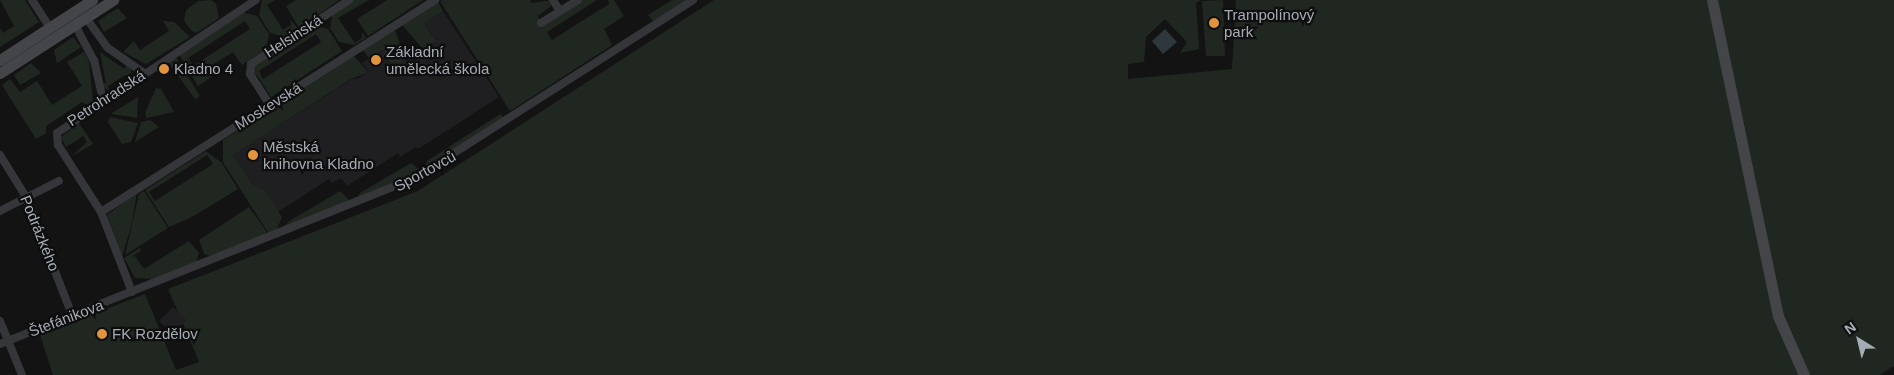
<!DOCTYPE html>
<meta charset="utf-8">
<style>
body{margin:0}
#map{position:relative;width:1894px;height:375px;overflow:hidden;background:#131314;font-family:Arial,sans-serif}
div>[style]{position:absolute}
[style*='--x']{left:calc(var(--x)*1px);top:calc(var(--y)*1px);width:calc(var(--w)*1px);rotate:calc(var(--a)*1deg)}
.built>*{inset:0;background:#1f1f21}
.green>*{inset:0;background:#202720}
.water>*{inset:0;background:#2e373c}
.street>*{height:8px;margin:-4px;padding:0 4px;transform-origin:4px;border-radius:4px;background:#343639}
.secondary>*{height:11px;margin:-5.5px;padding:0 5.5px;transform-origin:5.5px;border-radius:5.5px;background:#434549}
.dots>*{width:14px;height:14px;translate:-50% -50%;box-sizing:border-box;border:2px solid #0e0e0f;border-radius:50%}
span{translate:-50% -50%;white-space:nowrap;text-align:center;line-height:1.15;-webkit-text-stroke:4.5px #0e0e0f;paint-order:stroke}
.poi-label{font-size:15px;color:#a6acb4}
.left{translate:0 -50%;text-align:left}
.street-label{font-size:15px;color:#a6acb4}
.north{position:absolute;left:1834px;top:315px;width:50px;height:50px;-webkit-text-stroke:4px #0e0e0f;paint-order:stroke;rotate:324deg;font-size:14px;font-weight:700;line-height:20px;text-align:center;color:#a6acb4}
.north::after{content:'';display:block;margin:auto;width:18px;height:22px;background:#a6acb4;clip-path:polygon(50% 0,100% 100%,50% 72%,0 100%)}
</style>
<div id="map">
<div class="built">
<i style="clip-path:polygon(443px 11px,499px 97px,418px 149px,416px 147px,400px 157px,398px 153px,347px 186px,341px 178px,332px 183px,329px 179px,278px 212px,265px 190px,253px 185px,233px 155px,352px 79px,359px 78px,368px 71px,362px 63px,382px 50px,393px 68px,411px 57px,408px 51px,415px 47px,418px 52px,436px 41px,424px 23px)"></i>
<i style="clip-path:polygon(173px 307px,186px 320px,173px 334px,159px 321px)"></i>
</div>
<div class="green">
<i style="clip-path:polygon(0 0,25px 0,39px 22px,0 47px,0 28px,3px 33px,14px 26px)"></i>
<i style="clip-path:polygon(211px 0,216px 4px,219px 18px,196px 33px,192px 31px,184px 21px,186px 10px,198px 1px)"></i>
<i style="clip-path:polygon(262px 0,275px 0,267px 5px,283px 30px,291px 25px,290px 19px,298px 29px,286px 37px,270px 33px,259px 15px)"></i>
<i style="clip-path:polygon(296px 0,339px 0,299px 28px,286px 6px)"></i>
<i style="clip-path:polygon(352px 0,369px 0,338px 18px,355px 43px,362px 38px,362px 32px,366px 38px,354px 45px,339px 42px,330px 28px,333px 12px)"></i>
<i style="clip-path:polygon(387px 0,423px 0,368px 36px,357px 19px)"></i>
<i style="clip-path:polygon(442px 0,530px 0,532px 3px,552px 0,551px 6px,538px 16px,542px 25px,581px 0,597px 0,547px 32px,552px 40px,609px 4px,608px 0,614px 0,624px 16px,604px 29px,612px 45px,510px 111px,440px 1px)"></i>
<i style="clip-path:polygon(672px 0,687px 0,655px 21px,652px 20px,648px 15px)"></i>
<i style="clip-path:polygon(714px 0,1201px 0,1196px 3px,1199px 49px,1180px 53px,1187px 42px,1165px 19px,1146px 37px,1144px 62px,1128px 64px,1128px 79px,1232px 69px,1236px 0,1894px 0,1894px 366px,1879px 375px,53px 375px,40px 335px,145px 294px,176px 370px,199px 362px,183px 323px,186px 320px,178px 312px,168px 289px,418px 191px)"></i>
<i style="clip-path:polygon(1223px 0,1225px 56px,1206px 56px,1202px 1px)"></i>
<i style="clip-path:polygon(438px 2px,443px 11px,424px 23px,436px 41px,423px 49px,402px 25px)"></i>
<i style="clip-path:polygon(118px 8px,127px 18px,104px 32px,98px 21px)"></i>
<i style="clip-path:polygon(evenodd,242px 12px,257px 16px,269px 34px,266px 49px,242px 65px,233px 52px,209px 67px,214px 75px,198px 86px,180px 56px,180px 51px,242px 12px,245px 21px,250px 29px,193px 66px,188px 58px,245px 21px)"></i>
<i style="clip-path:polygon(163px 21px,174px 22px,190px 37px,146px 64px,123px 52px,134px 41px,140px 50px,169px 31px)"></i>
<i style="clip-path:polygon(evenodd,312px 25px,328px 29px,342px 51px,271px 97px,257px 75px,253px 76px,251px 68px,312px 25px,316px 34px,321px 42px,263px 79px,259px 71px,316px 34px)"></i>
<i style="clip-path:polygon(395px 30px,406px 60px,393px 68px,382px 50px,369px 58px,363px 50px)"></i>
<i style="clip-path:polygon(73px 37px,81px 47px,57px 63px,54px 50px)"></i>
<i style="clip-path:polygon(84px 52px,89px 61px,93px 101px,87px 105px,82px 102px,46px 126px,46px 133px,36px 139px,2px 85px,10px 79px,20px 92px,37px 81px,52px 105px,82px 86px,67px 62px)"></i>
<i style="clip-path:polygon(100px 52px,124px 69px,127px 65px,132px 70px,129px 78px,125px 75px,108px 86px,109px 91px,101px 84px,106px 83px)"></i>
<i style="clip-path:polygon(354px 56px,368px 72px,351px 79px,233px 155px,253px 185px,265px 190px,282px 217px,277px 229px,269px 234px,223px 162px,223px 140px)"></i>
<i style="clip-path:polygon(176px 57px,200px 96px,195px 99px,168px 62px)"></i>
<i style="clip-path:polygon(31px 63px,41px 73px,20px 85px,14px 75px)"></i>
<i style="clip-path:polygon(156px 88px,161px 89px,174px 112px,146px 118px,145px 113px)"></i>
<i style="clip-path:polygon(138px 97px,137px 118px,112px 114px,112px 113px)"></i>
<i style="clip-path:polygon(500px 114px,505px 119px,425px 167px,427px 161px)"></i>
<i style="clip-path:polygon(110px 117px,138px 123px,131px 142px,122px 144px,108px 122px)"></i>
<i style="clip-path:polygon(150px 120px,159px 127px,135px 142px,141px 122px)"></i>
<i style="clip-path:polygon(79px 123px,93px 144px,72px 156px,87px 142px,83px 136px,66px 147px,61px 137px)"></i>
<i style="clip-path:polygon(evenodd,206px 151px,222px 163px,238px 189px,192px 217px,169px 227px,145px 190px,206px 151px,207px 155px,213px 164px,155px 201px,149px 192px,207px 155px)"></i>
<i style="clip-path:polygon(411px 163px,421px 171px,358px 197px,360px 193px)"></i>
<i style="clip-path:polygon(144px 191px,168px 228px,125px 255px,139px 194px)"></i>
<i style="clip-path:polygon(340px 191px,351px 202px,284px 228px,288px 222px)"></i>
<i style="clip-path:polygon(137px 192px,132px 223px,122px 257px,107px 215px)"></i>
<i style="clip-path:polygon(249px 207px,266px 231px,265px 236px,212px 257px,204px 254px,199px 240px)"></i>
<i style="clip-path:polygon(189px 241px,199px 253px,196px 263px,155px 279px,135px 278px,124px 258px,140px 248px,141px 251px,134px 255px,144px 269px)"></i>
</div>
<div class="water">
<i style="clip-path:polygon(1165px 29px,1177px 42px,1163px 54px,1152px 41px)"></i>
</div>
<div class="street">
<i style="--x:32;--y:0;--w:33;--a:57"></i>
<i style="--x:553;--y:0;--w:13;--a:58"></i>
<i style="--x:86;--y:18;--w:37;--a:54"></i>
<i style="--x:108;--y:48;--w:44;--a:34.8"></i>
<i style="--x:541;--y:23;--w:44;--a:-31.9"></i>
<i style="--x:75;--y:25;--w:40;--a:62"></i>
<i style="--x:94;--y:60;--w:41;--a:77.3"></i>
<i style="--x:270;--y:105;--w:37;--a:-123"></i>
<i style="--x:250;--y:74;--w:10;--a:-84"></i>
<i style="--x:251;--y:64;--w:117;--a:-33.1"></i>
<i style="--x:0;--y:155;--w:49;--a:58.2"></i>
<i style="--x:26;--y:197;--w:127;--a:68.7"></i>
<i style="--x:0;--y:211;--w:66;--a:-27"></i>
<i style="--x:101;--y:212;--w:396;--a:-32.4"></i>
<i style="--x:132;--y:292;--w:86;--a:-111.2"></i>
<i style="--x:101;--y:212;--w:80;--a:-122.7"></i>
<i style="--x:58;--y:145;--w:12;--a:-95"></i>
<i style="--x:57;--y:133;--w:239;--a:-33.8"></i>
<i style="--x:0;--y:321;--w:58;--a:67.8"></i>
<i style="--x:0;--y:344;--w:447;--a:-21.8"></i>
<i style="--x:415;--y:178;--w:330;--a:-32.6"></i>
</div>
<div class="secondary">
<i style="--x:1712;--y:0;--w:323;--a:78.2"></i>
<i style="--x:1778;--y:316;--w:64;--a:66.2"></i>
<i style="--x:0;--y:60;--w:110;--a:-33.1"></i>
<i style="--x:0;--y:73;--w:135;--a:-32.9"></i>
</div>
<div class="dots">
<i style="left:1214px;top:23px;background:#e1943e"></i>
<i style="left:376px;top:60px;background:#e1943e"></i>
<i style="left:164px;top:69px;background:#e1943e"></i>
<i style="left:253px;top:155px;background:#e1943e"></i>
<i style="left:102px;top:334px;background:#e1943e"></i>
</div>
<div class="poi-label">
<span class="left" style="left:1224px;top:23px">Trampolínový<br>park</span>
<span class="left" style="left:386px;top:60px">Základní<br>umělecká škola</span>
<span class="left" style="left:174px;top:69px">Kladno 4</span>
<span class="left" style="left:263px;top:155px">Městská<br>knihovna Kladno</span>
<span class="left" style="left:112px;top:334px">FK Rozdělov</span>
</div>
<div class="street-label">
<span style="left:293px;top:36px;rotate:-33deg">Helsinská</span>
<span style="left:106px;top:98px;rotate:-33deg">Petrohradská</span>
<span style="left:268px;top:106px;rotate:-32deg">Moskevská</span>
<span style="left:425px;top:171px;rotate:-29deg">Sportovců</span>
<span style="left:40px;top:233px;rotate:68deg">Podrázkého</span>
<span style="left:66px;top:318px;rotate:-21deg">Štefánikova</span>
</div>
<div class="north">N</div>
</div>
